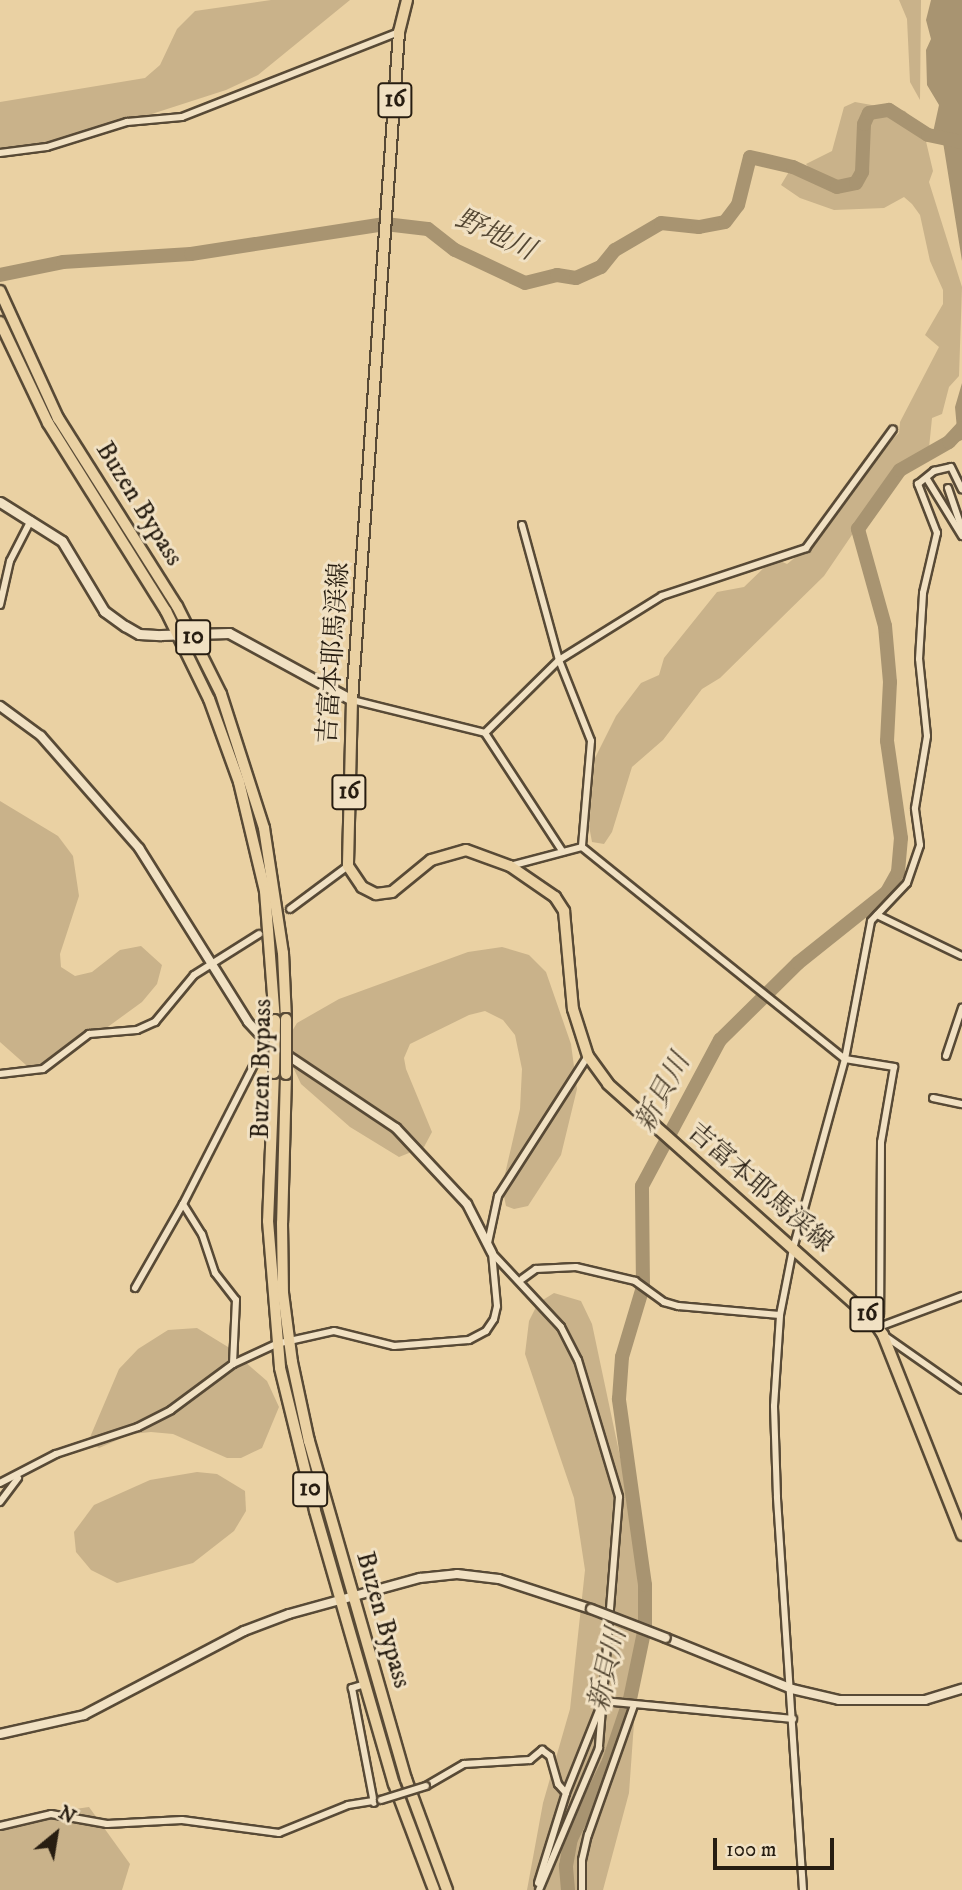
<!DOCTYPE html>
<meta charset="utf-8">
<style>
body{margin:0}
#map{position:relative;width:962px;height:1890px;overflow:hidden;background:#ead1a3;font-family:"IM FELL DW Pica","Noto Serif JP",serif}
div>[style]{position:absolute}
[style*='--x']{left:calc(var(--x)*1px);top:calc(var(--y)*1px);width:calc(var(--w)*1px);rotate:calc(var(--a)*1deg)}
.green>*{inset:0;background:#c9b28a}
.water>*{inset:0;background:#a89471}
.river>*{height:14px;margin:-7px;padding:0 7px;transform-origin:7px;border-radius:7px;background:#a89471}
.roads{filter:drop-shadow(2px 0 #584a36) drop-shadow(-2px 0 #584a36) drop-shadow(0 2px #584a36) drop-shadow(0 -2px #584a36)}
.minor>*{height:6px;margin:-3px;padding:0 3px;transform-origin:3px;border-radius:3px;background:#f1e1c3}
.tertiary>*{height:8px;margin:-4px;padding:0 4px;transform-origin:4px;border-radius:4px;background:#f1e1c3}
.secondary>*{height:9px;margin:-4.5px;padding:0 4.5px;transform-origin:4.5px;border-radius:4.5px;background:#f1e1c3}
.primary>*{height:10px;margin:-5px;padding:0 5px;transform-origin:5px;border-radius:5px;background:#ead1a3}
.trunk>*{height:10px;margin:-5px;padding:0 5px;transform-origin:5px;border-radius:5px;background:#ead1a3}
.bridges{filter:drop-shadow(2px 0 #584a36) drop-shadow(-2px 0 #584a36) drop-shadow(0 2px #584a36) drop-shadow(0 -2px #584a36)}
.minor-bridge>*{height:6px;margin:-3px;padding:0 3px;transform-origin:3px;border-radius:3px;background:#f1e1c3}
.tertiary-bridge>*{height:8px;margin:-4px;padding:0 4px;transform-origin:4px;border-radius:4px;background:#f1e1c3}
.trunk-bridge>*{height:10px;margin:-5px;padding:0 5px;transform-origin:5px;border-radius:5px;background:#ead1a3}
span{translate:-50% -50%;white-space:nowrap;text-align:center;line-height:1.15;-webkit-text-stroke:6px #f1e1c3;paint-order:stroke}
.shield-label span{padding:2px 5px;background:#f1e1c3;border:2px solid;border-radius:5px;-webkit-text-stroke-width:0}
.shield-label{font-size:24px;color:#271d11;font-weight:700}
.street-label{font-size:26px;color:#271d11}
.water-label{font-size:28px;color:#544733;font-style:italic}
.north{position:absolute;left:21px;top:1799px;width:70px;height:70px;-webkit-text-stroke:5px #f1e1c3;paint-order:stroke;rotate:30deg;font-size:19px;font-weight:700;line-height:28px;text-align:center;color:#271d11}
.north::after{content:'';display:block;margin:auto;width:24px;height:32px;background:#271d11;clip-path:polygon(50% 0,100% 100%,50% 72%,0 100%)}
.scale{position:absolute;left:713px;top:1838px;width:121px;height:32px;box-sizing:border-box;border:4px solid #271d11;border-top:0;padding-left:9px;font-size:21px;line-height:24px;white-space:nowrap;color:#271d11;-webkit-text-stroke:5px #f1e1c3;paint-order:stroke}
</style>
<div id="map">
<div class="green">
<i style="clip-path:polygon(271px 0,350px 0,258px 75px,226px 90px,65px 142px,0 148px,0 102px,145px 78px,160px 65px,177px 29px,195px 11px)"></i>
<i style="clip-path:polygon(899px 0,921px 0,920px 100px,910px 82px,907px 19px)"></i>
<i style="clip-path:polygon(855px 102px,905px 111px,924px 133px,933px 171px,929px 182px,962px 287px,959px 376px,949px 387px,942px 414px,932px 418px,929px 448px,922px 459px,905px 462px,896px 470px,824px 576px,720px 678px,702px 689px,663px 740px,632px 767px,612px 832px,604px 844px,592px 842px,589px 826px,595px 758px,616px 716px,641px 683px,659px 675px,664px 658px,717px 592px,744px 587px,768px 564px,778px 560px,787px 564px,816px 541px,855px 480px,863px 477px,872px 458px,899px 433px,900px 422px,939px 347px,925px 335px,943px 304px,943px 290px,930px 261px,920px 215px,912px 204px,904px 197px,884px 208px,834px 210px,800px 198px,781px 185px,790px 170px,810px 169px,806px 164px,832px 151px,844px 107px)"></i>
<i style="clip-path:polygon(0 801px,58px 836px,73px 856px,79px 896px,60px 954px,61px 967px,75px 976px,92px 972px,120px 950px,141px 946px,162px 965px,157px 984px,142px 1002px,61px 1061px,35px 1073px,0 1042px)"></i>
<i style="clip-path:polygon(502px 947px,529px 955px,546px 972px,571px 1044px,577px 1089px,561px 1155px,528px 1206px,514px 1209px,506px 1206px,502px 1187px,520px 1109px,522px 1069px,515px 1035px,503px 1020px,485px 1011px,469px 1015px,410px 1044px,404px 1058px,406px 1069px,432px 1132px,424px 1147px,399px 1157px,350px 1127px,301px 1084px,283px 1046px,297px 1023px,339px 999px,468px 952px)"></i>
<i style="clip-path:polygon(554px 1293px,581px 1301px,592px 1324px,636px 1532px,640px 1639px,629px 1793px,603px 1890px,527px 1890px,543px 1803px,570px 1709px,585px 1570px,574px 1498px,525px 1354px,529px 1321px,538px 1303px)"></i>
<i style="clip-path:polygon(197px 1328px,228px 1347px,267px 1381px,279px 1407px,262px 1448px,241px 1458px,227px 1458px,173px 1434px,151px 1432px,131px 1434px,99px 1448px,88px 1442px,119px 1369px,138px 1349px,168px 1330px)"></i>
<i style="clip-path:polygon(197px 1472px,217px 1474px,245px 1491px,246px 1511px,234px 1531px,193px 1563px,117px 1583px,91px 1570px,76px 1552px,74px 1532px,94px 1505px,150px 1480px)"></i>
<i style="clip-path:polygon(89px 1807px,130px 1864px,122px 1890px,0 1890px,0 1820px)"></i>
</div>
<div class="water">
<i style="clip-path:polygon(931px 0,962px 0,962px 261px,943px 142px,932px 137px,939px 105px,927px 85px,926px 50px,931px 39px,926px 20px)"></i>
<i style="clip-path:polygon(962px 383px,962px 440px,944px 448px,941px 444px,957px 429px,955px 407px)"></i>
</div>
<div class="river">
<i style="--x:0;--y:275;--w:64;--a:-11.7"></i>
<i style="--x:63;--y:262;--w:128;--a:-3.6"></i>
<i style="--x:191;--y:254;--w:196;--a:-8.8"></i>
<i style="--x:385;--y:224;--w:43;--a:6.6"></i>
<i style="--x:428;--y:229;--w:34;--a:38"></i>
<i style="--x:455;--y:250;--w:77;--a:25.2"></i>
<i style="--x:525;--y:283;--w:33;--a:-14"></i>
<i style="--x:557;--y:275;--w:19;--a:9"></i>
<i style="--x:576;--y:278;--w:27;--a:-24"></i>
<i style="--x:601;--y:267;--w:22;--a:-51"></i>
<i style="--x:615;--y:250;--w:53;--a:-30.4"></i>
<i style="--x:661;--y:223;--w:38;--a:6"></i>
<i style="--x:699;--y:227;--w:26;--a:-11"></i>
<i style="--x:725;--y:222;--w:21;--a:-53"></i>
<i style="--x:738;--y:205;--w:49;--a:-76"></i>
<i style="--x:750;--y:157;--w:44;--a:13.1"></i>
<i style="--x:793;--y:167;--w:48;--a:24.4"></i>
<i style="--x:837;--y:187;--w:19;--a:-12"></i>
<i style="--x:856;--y:183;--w:13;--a:-61"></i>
<i style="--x:862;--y:172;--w:48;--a:-87.6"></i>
<i style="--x:864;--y:124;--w:12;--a:-66"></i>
<i style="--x:869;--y:113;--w:20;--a:-9"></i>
<i style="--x:889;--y:110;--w:46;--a:32.7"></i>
<i style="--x:928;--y:135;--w:35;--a:12"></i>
<i style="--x:568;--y:1890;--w:24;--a:-95"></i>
<i style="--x:566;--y:1866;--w:27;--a:-80"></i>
<i style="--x:571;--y:1839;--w:87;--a:-64"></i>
<i style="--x:609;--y:1761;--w:65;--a:-71.3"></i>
<i style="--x:630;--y:1699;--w:74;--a:-78.2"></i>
<i style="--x:645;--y:1627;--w:42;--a:-90"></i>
<i style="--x:645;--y:1585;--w:188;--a:-98"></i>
<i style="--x:619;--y:1399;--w:42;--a:-85.9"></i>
<i style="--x:622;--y:1357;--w:73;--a:-73.3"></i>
<i style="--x:643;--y:1287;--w:101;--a:-90.6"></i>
<i style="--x:642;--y:1186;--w:166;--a:-61.9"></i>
<i style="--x:720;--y:1040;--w:110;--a:-44.6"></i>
<i style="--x:798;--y:963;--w:114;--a:-38.6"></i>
<i style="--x:887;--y:892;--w:23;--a:-61"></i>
<i style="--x:898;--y:872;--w:34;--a:-85"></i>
<i style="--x:901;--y:838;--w:98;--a:-98.2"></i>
<i style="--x:887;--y:741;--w:59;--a:-87.1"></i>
<i style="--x:890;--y:682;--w:56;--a:-95.1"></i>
<i style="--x:885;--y:626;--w:101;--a:-105.6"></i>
<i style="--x:858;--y:529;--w:72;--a:-54.6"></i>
<i style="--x:900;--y:470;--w:56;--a:-29.7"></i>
<i style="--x:949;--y:442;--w:19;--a:-47"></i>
</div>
<div class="roads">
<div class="minor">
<i style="--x:0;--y:153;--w:47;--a:-7.3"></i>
<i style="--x:47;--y:147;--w:84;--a:-17.4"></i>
<i style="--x:127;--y:122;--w:55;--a:-5.2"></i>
<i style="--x:182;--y:117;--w:233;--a:-21.4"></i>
<i style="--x:927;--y:479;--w:67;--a:58.4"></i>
<i style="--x:948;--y:488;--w:43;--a:71.1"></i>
<i style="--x:522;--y:525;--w:140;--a:74.7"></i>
<i style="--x:559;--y:660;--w:87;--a:68.4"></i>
<i style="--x:591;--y:741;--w:106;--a:94.9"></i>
<i style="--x:0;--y:605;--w:45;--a:-77.2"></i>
<i style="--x:10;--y:561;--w:46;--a:-62.9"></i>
<i style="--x:352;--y:700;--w:137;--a:13.9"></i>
<i style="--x:485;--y:733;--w:142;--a:56.8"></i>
<i style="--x:485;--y:733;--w:104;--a:-44.6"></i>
<i style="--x:559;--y:660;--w:121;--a:-31.9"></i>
<i style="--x:662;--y:596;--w:152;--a:-18.4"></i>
<i style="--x:806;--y:548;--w:147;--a:-53.8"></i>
<i style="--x:510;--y:866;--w:74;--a:-14.8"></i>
<i style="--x:582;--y:847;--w:338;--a:38.9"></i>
<i style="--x:845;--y:1059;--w:50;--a:9.3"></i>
<i style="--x:894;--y:1067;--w:76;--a:99.8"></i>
<i style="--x:881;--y:1142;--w:172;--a:90.3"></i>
<i style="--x:880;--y:1314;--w:9;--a:139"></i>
<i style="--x:290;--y:909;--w:72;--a:-36.6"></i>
<i style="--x:877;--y:915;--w:94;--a:25.8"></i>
<i style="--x:946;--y:1056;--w:51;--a:-71.6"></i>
<i style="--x:0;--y:1074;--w:43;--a:-6.6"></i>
<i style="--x:43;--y:1069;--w:58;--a:-37.3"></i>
<i style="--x:89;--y:1034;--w:48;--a:-4.8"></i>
<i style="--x:137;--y:1030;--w:20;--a:-24"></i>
<i style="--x:155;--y:1022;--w:61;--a:-50.3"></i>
<i style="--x:194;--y:975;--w:77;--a:-32.2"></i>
<i style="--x:933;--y:1098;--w:30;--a:12"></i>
<i style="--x:183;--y:1204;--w:36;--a:58"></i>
<i style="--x:202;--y:1234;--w:41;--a:71.6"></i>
<i style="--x:215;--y:1273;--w:34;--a:52"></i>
<i style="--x:236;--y:1300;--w:64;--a:92.7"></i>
<i style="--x:488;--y:1243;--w:48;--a:-78"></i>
<i style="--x:498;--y:1196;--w:166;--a:-57.3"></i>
<i style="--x:492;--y:1253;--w:101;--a:47"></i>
<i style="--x:561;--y:1327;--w:37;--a:63"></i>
<i style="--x:578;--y:1360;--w:143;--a:73.3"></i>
<i style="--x:619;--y:1497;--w:252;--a:94.6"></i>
<i style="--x:599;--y:1748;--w:154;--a:112.9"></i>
<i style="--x:522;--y:1279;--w:17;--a:-36"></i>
<i style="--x:536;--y:1269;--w:40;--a:-2.9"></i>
<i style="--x:576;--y:1267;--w:61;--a:13.3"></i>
<i style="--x:635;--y:1281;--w:36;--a:36"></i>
<i style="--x:664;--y:1302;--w:15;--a:16"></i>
<i style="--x:678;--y:1306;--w:102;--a:5"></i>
<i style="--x:135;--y:1288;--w:97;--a:-60.3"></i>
<i style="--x:183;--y:1204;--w:183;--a:-63"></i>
<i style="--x:879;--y:1327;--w:89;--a:-20.5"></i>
<i style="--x:885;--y:1336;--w:94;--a:35"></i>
<i style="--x:0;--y:1483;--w:63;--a:-27.4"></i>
<i style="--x:56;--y:1454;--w:86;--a:-18.2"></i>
<i style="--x:138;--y:1427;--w:37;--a:-27"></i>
<i style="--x:171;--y:1410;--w:77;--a:-36.6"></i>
<i style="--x:233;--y:1364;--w:47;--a:-24.9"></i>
<i style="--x:276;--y:1344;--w:59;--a:-12.6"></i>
<i style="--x:334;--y:1331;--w:62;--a:14"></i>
<i style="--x:394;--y:1346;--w:75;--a:-4.6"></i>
<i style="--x:469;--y:1340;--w:19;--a:-28"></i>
<i style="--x:486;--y:1331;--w:14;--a:-56"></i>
<i style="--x:494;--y:1319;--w:13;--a:-77"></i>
<i style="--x:497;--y:1306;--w:53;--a:-95.4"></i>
<i style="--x:0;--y:1502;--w:30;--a:-53"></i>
<i style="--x:365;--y:1684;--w:14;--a:163"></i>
<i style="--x:352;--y:1688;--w:117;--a:79.2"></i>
<i style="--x:603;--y:1701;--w:191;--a:5.4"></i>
<i style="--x:426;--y:1786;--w:44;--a:-30.1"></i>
<i style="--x:464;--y:1764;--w:66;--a:-3.5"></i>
<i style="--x:530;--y:1760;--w:16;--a:-40"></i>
<i style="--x:542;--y:1750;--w:10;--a:37"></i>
<i style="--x:550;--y:1756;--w:29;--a:74"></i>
<i style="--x:558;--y:1784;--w:12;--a:48"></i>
<i style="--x:0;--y:1826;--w:52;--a:-13.2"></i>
<i style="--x:51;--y:1814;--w:57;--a:10.1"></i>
<i style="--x:107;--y:1824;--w:75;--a:-3.1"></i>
<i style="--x:182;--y:1820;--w:98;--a:7.6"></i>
<i style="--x:279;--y:1833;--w:74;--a:-22.1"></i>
<i style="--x:348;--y:1805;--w:33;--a:-9"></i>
<i style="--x:538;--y:1883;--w:94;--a:-72.7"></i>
<i style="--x:566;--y:1793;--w:97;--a:-68.2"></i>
<i style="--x:582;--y:1890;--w:30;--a:-90"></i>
<i style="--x:582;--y:1860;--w:26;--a:-77"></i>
<i style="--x:588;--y:1835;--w:138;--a:-70.5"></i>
<i style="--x:803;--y:1890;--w:394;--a:-93.8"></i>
<i style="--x:777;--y:1497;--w:91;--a:-91.9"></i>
<i style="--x:774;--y:1406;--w:91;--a:-86.2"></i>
<i style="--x:780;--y:1315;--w:67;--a:-78.9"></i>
<i style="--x:793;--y:1249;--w:197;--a:-74.7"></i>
<i style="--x:845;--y:1059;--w:140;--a:-79.3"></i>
<i style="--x:871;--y:921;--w:52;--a:-46.5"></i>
<i style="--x:907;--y:883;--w:40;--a:-71.1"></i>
<i style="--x:920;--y:845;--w:37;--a:-98"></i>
<i style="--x:915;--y:808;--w:73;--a:-80.5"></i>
<i style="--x:927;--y:736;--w:77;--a:-95.9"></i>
<i style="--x:919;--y:659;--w:66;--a:-86.5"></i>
<i style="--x:923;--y:593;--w:62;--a:-76.9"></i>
<i style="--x:937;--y:533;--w:53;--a:-111.2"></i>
<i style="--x:918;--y:484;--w:21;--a:-39"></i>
<i style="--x:934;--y:471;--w:17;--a:-13"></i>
<i style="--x:951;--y:467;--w:25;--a:64"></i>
</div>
<div class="tertiary">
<i style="--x:0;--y:706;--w:51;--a:36.2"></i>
<i style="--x:41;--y:736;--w:149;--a:48.8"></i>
<i style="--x:139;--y:848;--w:205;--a:57.9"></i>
<i style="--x:248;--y:1022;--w:26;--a:47"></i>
<i style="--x:266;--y:1041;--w:156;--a:33.8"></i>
<i style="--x:396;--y:1128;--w:104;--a:46.9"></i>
<i style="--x:467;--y:1204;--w:55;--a:63"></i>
<i style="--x:666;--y:1638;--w:136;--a:22"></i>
<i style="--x:792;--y:1689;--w:48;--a:13.2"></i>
<i style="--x:839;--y:1700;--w:86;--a:0"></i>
<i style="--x:925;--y:1700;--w:39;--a:-17"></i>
<i style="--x:0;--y:1734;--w:86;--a:-12.7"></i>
<i style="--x:84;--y:1715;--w:181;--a:-27.7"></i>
<i style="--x:244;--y:1631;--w:48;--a:-20.7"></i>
<i style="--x:289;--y:1614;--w:136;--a:-15.4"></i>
<i style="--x:420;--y:1578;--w:37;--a:-6"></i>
<i style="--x:457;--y:1574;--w:42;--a:6.8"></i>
<i style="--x:499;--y:1579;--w:97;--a:18.1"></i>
</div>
<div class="secondary">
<i style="--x:0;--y:502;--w:73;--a:32.2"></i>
<i style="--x:62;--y:541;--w:82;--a:59"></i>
<i style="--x:104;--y:611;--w:26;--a:36"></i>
<i style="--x:125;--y:626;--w:16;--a:30"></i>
<i style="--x:139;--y:634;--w:22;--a:3"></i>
<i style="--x:161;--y:635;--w:68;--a:-1.7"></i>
<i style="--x:229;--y:633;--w:140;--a:28.6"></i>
</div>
<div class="primary">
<i style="--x:407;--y:0;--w:33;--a:104"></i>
<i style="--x:399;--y:32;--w:670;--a:94.02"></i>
<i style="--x:352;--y:700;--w:166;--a:91.4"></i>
<i style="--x:348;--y:866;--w:25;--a:56"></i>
<i style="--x:362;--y:887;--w:16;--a:27"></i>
<i style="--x:376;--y:894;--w:16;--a:-7"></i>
<i style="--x:392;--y:892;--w:50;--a:-39.4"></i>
<i style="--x:431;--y:860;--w:36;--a:-16"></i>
<i style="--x:466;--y:850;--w:47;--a:20"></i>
<i style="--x:510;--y:866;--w:55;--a:34.6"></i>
<i style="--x:555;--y:897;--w:17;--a:57"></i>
<i style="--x:564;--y:911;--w:98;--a:84.8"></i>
<i style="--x:573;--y:1009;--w:49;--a:72.3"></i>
<i style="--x:588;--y:1056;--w:34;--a:54"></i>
<i style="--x:608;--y:1084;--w:355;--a:41.7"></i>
<i style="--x:873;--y:1320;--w:18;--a:56"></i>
<i style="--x:883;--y:1335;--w:215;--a:68.4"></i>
</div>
<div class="trunk">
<i style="--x:0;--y:291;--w:140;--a:65.5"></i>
<i style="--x:58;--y:418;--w:222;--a:57.7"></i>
<i style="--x:177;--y:606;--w:98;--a:63.4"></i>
<i style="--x:221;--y:694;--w:141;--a:72.2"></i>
<i style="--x:264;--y:828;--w:126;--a:81.4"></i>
<i style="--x:283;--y:953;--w:66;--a:87.4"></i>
<i style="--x:0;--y:322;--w:112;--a:64.6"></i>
<i style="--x:48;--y:423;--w:222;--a:57.9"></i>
<i style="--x:166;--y:611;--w:98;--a:64"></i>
<i style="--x:209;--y:699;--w:88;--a:70.1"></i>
<i style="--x:239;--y:782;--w:112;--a:76.6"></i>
<i style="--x:265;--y:891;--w:129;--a:85.6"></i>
<i style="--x:274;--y:1073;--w:148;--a:92.3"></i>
<i style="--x:268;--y:1221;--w:147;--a:85.3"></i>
<i style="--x:280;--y:1368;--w:147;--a:76.2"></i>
<i style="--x:315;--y:1511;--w:284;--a:73.9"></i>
<i style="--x:394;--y:1784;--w:113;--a:69.3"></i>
<i style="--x:286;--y:1074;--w:149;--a:91.5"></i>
<i style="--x:282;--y:1223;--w:70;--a:89.2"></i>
<i style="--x:283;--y:1293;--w:70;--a:82.6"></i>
<i style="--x:292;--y:1362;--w:81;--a:77.9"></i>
<i style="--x:309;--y:1441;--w:352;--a:74"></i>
<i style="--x:406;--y:1779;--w:118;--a:69.7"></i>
</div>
</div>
<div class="bridges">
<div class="minor-bridge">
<i style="--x:381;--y:1800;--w:47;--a:-17.3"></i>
</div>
<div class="tertiary-bridge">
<i style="--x:591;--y:1609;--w:80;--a:21.1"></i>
</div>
<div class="trunk-bridge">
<i style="--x:286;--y:1019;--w:55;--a:90"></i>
<i style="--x:274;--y:1073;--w:53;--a:-88.9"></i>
</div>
</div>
<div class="shield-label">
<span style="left:395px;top:100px">16</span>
<span style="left:193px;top:637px">10</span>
<span style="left:349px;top:792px">16</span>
<span style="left:867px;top:1314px">16</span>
<span style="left:310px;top:1489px">10</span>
</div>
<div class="street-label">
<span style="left:139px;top:504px;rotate:58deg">Buzen Bypass</span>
<span style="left:334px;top:653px;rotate:-86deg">吉富本耶馬渓線</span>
<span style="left:262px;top:1069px;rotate:-89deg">Buzen Bypass</span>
<span style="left:760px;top:1188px;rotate:41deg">吉富本耶馬渓線</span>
<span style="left:383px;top:1620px;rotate:74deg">Buzen Bypass</span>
</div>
<div class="water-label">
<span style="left:495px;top:235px;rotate:25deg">野地川</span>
<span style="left:663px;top:1093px;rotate:-62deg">新貝川</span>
<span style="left:608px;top:1670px;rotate:-77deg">新貝川</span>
</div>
<div class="north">N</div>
<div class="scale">100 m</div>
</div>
